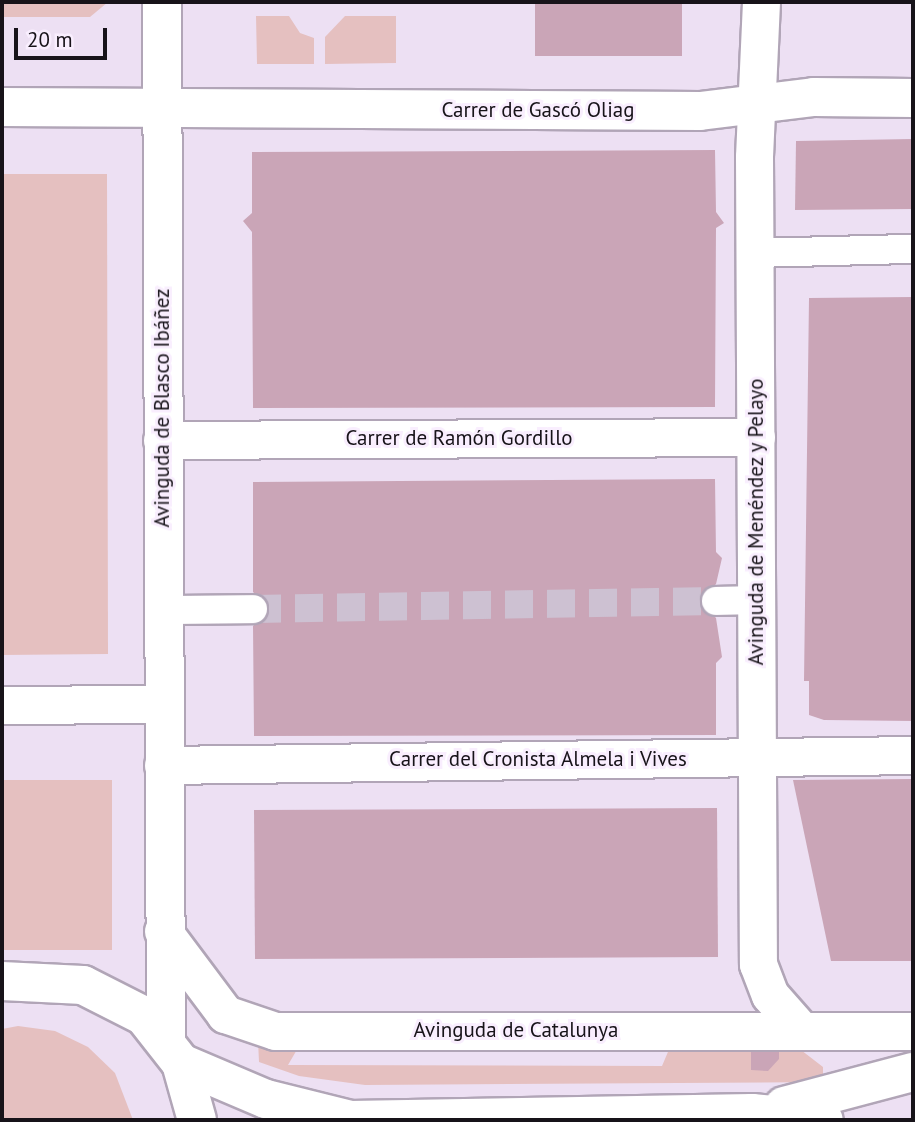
<!DOCTYPE html>
<meta charset="utf-8">
<style>
body{margin:0}
#map{position:relative;width:915px;height:1122px;overflow:hidden;background:#ede0f3;font-family:"PT Sans",sans-serif}
div>[style]{position:absolute}
[style*='--x']{left:calc(var(--x)*1px);top:calc(var(--y)*1px);width:calc(var(--w)*1px);rotate:calc(var(--a)*1deg)}
.green>*{inset:0;background:#e5c0c0}
.building>*{inset:0;background:#caa5b7}
.pedestrian-tunnel>*{height:28px;margin-top:-14px;transform-origin:0;background:repeating-linear-gradient(90deg,#cdc1d2 0 28px,transparent 0 42px)}
.roads{filter:drop-shadow(2px 0 #b1a5b7) drop-shadow(-2px 0 #b1a5b7) drop-shadow(0 2px #b1a5b7) drop-shadow(0 -2px #b1a5b7)}
.pedestrian>*{height:28px;margin:-14px;padding:0 14px;transform-origin:14px;border-radius:14px;background:#fff}
.minor>*{height:37px;margin:-18.5px;padding:0 18.5px;transform-origin:18.5px;border-radius:18.5px;background:#fff}
.tertiary>*{height:38px;margin:-19px;padding:0 19px;transform-origin:19px;border-radius:19px;background:#fff}
.primary>*{height:38px;margin:-19px;padding:0 19px;transform-origin:19px;border-radius:19px;background:#fff}
span{translate:-50% -50%;white-space:nowrap;text-align:center;line-height:1.15;-webkit-text-stroke:6px #f9eefe;paint-order:stroke}
.street-label{font-size:21px;color:#171319}
.frame{position:absolute;inset:0;border:4px solid #171319;pointer-events:none}
.scale{position:absolute;left:14px;top:28px;width:93px;height:32px;box-sizing:border-box;border:4px solid #171319;border-top:0;padding-left:9px;font-size:21px;line-height:24px;white-space:nowrap;color:#171319;-webkit-text-stroke:5px #f9eefe;paint-order:stroke}
</style>
<div id="map">
<div class="green">
<i style="clip-path:polygon(2px 2px,108px 2px,90px 17px,2px 17px)"></i>
<i style="clip-path:polygon(256px 16px,289px 16px,300px 33px,314px 38px,314px 64px,257px 64px)"></i>
<i style="clip-path:polygon(345px 16px,396px 16px,396px 63px,325px 64px,325px 37px)"></i>
<i style="clip-path:polygon(2px 174px,107px 174px,108px 654px,2px 655px)"></i>
<i style="clip-path:polygon(2px 780px,112px 780px,112px 950px,2px 950px)"></i>
<i style="clip-path:polygon(18px 1026px,55px 1031px,88px 1047px,115px 1073px,133px 1120px,2px 1120px,2px 1029px)"></i>
<i style="clip-path:polygon(673px 1040px,788px 1040px,823px 1067px,823px 1082px,365px 1085px,299px 1076px,259px 1062px,258px 1041px,302px 1041px,288px 1065px,662px 1066px)"></i>
</div>
<div class="building">
<i style="clip-path:polygon(535px 2px,682px 2px,682px 56px,535px 56px)"></i>
<i style="clip-path:polygon(913px 139px,913px 209px,795px 210px,796px 141px)"></i>
<i style="clip-path:polygon(715px 150px,716px 212px,724px 223px,716px 228px,715px 407px,253px 408px,252px 232px,243px 221px,252px 213px,252px 152px)"></i>
<i style="clip-path:polygon(913px 297px,913px 721px,824px 720px,809px 715px,809px 681px,804px 681px,809px 298px)"></i>
<i style="clip-path:polygon(715px 479px,716px 552px,722px 558px,716px 584px,699px 601px,716px 618px,722px 657px,716px 663px,716px 735px,254px 736px,253px 626px,270px 608px,253px 592px,253px 482px)"></i>
<i style="clip-path:polygon(913px 779px,913px 961px,831px 961px,793px 780px)"></i>
<i style="clip-path:polygon(717px 808px,718px 957px,255px 959px,254px 810px)"></i>
<i style="clip-path:polygon(751px 1052px,779px 1052px,779px 1059px,768px 1071px,751px 1070px)"></i>
</div>
<div class="pedestrian-tunnel">
<i style="--x:253;--y:609;--w:463;--a:-1"></i>
</div>
<div class="roads">
<div class="pedestrian">
<i style="--x:755;--y:253;--w:158;--a:-1.5"></i>
<i style="--x:716;--y:601;--w:40;--a:-1.4"></i>
<i style="--x:162;--y:610;--w:91;--a:-0.6"></i>
</div>
<div class="minor">
<i style="--x:761;--y:2;--w:155;--a:92.6"></i>
<i style="--x:754;--y:157;--w:807;--a:89.72"></i>
<i style="--x:758;--y:964;--w:33;--a:69"></i>
<i style="--x:770;--y:995;--w:45;--a:48.6"></i>
<i style="--x:162;--y:440;--w:594;--a:-0.29"></i>
<i style="--x:2;--y:705;--w:160;--a:-0.4"></i>
<i style="--x:163;--y:765;--w:750;--a:-0.76"></i>
<i style="--x:163;--y:931;--w:104;--a:53.2"></i>
<i style="--x:225;--y:1014;--w:53;--a:18.8"></i>
<i style="--x:275;--y:1031;--w:638;--a:0"></i>
</div>
<div class="tertiary">
<i style="--x:2;--y:107;--w:698;--a:0.33"></i>
<i style="--x:700;--y:111;--w:115;--a:-7"></i>
<i style="--x:814;--y:97;--w:99;--a:0.6"></i>
</div>
<div class="primary">
<i style="--x:162;--y:2;--w:1036;--a:89.78"></i>
<i style="--x:2;--y:981;--w:81;--a:2.8"></i>
<i style="--x:83;--y:985;--w:68;--a:26.9"></i>
<i style="--x:144;--y:1016;--w:60;--a:51.8"></i>
<i style="--x:181;--y:1063;--w:59;--a:74.3"></i>
<i style="--x:181;--y:1063;--w:92;--a:23"></i>
<i style="--x:266;--y:1099;--w:87;--a:14"></i>
<i style="--x:350;--y:1120;--w:402;--a:-1"></i>
<i style="--x:752;--y:1113;--w:72;--a:5.6"></i>
<i style="--x:784;--y:1106;--w:133;--a:-14.8"></i>
</div>
</div>
<div class="street-label">
<span style="left:538px;top:110px">Carrer de Gascó Oliag</span>
<span style="left:162px;top:408px;rotate:-90deg">Avinguda de Blasco Ibáñez</span>
<span style="left:459px;top:438px">Carrer de Ramón Gordillo</span>
<span style="left:756px;top:522px;rotate:-90deg">Avinguda de Menéndez y Pelayo</span>
<span style="left:538px;top:759px">Carrer del Cronista Almela i Vives</span>
<span style="left:516px;top:1030px">Avinguda de Catalunya</span>
</div>
<div class="frame"></div>
<div class="scale">20 m</div>
</div>
